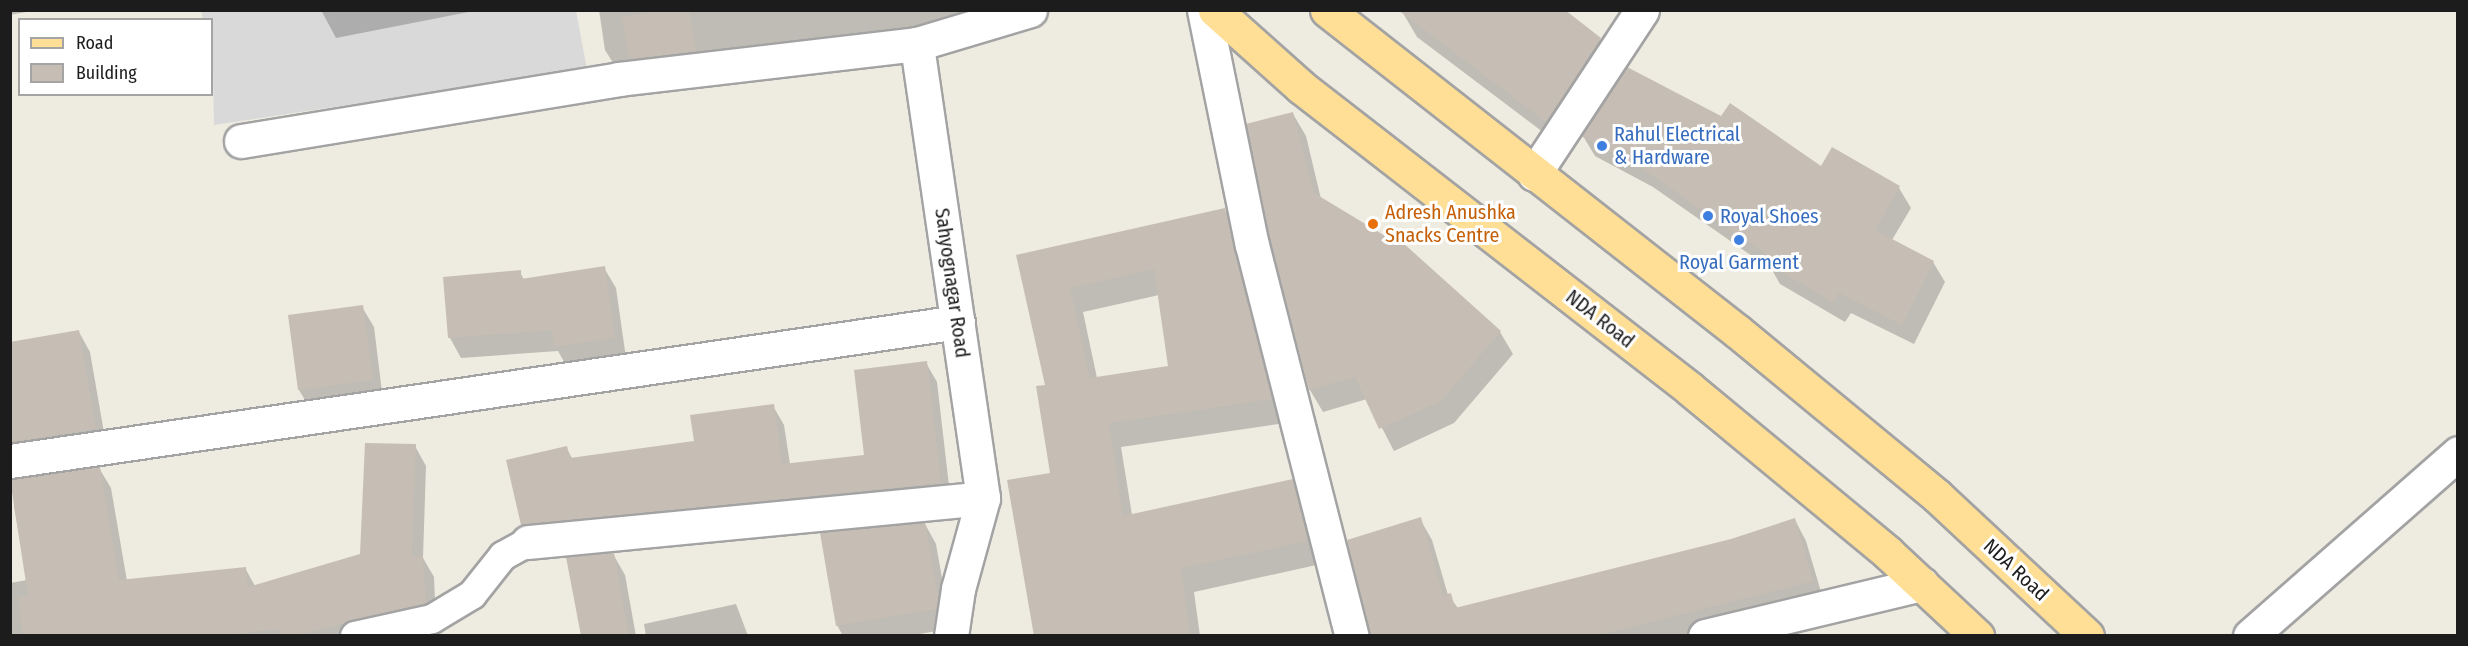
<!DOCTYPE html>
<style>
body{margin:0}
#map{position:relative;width:2468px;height:646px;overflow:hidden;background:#eeebe1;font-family:"Fira Sans Condensed",sans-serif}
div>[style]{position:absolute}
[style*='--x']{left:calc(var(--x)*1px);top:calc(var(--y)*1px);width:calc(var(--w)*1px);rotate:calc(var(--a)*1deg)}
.residential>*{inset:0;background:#dad9d9}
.shadow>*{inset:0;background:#0003}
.building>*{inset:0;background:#c6beb4}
.roads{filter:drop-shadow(2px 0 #a3a3a3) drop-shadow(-2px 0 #a3a3a3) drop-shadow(0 2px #a3a3a3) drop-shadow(0 -2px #a3a3a3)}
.service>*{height:28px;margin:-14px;padding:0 14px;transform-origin:14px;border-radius:14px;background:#fff}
.minor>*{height:33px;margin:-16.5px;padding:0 16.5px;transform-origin:16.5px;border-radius:16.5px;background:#fff}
.primary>*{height:33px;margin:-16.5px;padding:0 16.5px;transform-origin:16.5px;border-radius:16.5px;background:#ffdf95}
.dots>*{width:16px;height:16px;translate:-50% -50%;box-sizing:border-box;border:3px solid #fff;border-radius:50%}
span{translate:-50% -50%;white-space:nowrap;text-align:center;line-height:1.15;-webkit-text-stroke:6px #fff;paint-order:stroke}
.shop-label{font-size:20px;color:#366cbe}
.left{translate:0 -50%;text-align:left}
.food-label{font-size:20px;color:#c56008}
.street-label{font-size:20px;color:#1c1c1c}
.frame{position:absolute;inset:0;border:12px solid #1c1c1c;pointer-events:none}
.legend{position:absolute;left:18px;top:18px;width:195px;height:78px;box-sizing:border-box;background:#fff;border:2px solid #a4a4a4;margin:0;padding:8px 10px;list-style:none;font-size:18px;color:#1c1c1c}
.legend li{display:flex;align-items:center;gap:12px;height:30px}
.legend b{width:30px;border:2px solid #a4a4a4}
</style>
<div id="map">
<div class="residential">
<i style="clip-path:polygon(201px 11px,576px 11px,587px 69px,214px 125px,212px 20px,203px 19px)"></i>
</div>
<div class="shadow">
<i style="clip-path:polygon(10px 10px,37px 10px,10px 15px)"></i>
<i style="clip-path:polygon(321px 10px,479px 10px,336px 38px)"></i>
<i style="clip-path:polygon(599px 10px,1038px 10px,620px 74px,605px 50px)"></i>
<i style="clip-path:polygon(1403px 13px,1600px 39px,1614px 63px,1560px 145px,1417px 37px)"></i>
<i style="clip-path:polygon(1293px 114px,1306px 136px,1321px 199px,1500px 332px,1513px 354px,1454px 423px,1394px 451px,1367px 399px,1323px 412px,1310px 390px,1272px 240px)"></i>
<i style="clip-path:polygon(1583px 136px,1822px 168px,1899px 188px,1911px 208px,1892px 240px,1933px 262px,1945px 282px,1914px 344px,1851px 313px,1845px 322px,1780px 284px,1772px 270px,1653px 187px,1595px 156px)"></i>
<i style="clip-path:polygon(evenodd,1224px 209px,1238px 233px,1285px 423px,1121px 447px,1132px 515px,1292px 481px,1306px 505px,1321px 564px,1194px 592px,1200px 636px,1035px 636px,1051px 474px,1047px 386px,1018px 256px,1224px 209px,1159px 295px,1170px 367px,1097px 378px,1083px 312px,1159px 295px)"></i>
<i style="clip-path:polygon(604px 268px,616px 288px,626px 358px,567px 367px,558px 351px,461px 358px,450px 338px,444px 278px,520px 272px,524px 280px)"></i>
<i style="clip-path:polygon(362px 307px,374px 327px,383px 400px,311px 410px,299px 390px)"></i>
<i style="clip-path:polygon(79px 332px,90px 352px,107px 450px,22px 462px,10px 443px,10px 343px)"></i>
<i style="clip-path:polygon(926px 363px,937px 382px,951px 503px,534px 544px,523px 525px,566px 447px,573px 460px,696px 443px,773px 406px,784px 425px,790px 464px,865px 456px)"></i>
<i style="clip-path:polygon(415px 446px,426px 466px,423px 558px,434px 577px,436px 623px,386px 636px,10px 636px,10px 583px,27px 580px,14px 506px,99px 468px,111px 488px,127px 581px,245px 568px,255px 586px,362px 556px)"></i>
<i style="clip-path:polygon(1420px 519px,1432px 540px,1448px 595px,1458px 608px,1731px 540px,1795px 520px,1806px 541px,1824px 602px,1688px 636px,1370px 636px)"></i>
<i style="clip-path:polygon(925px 524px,936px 544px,949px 618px,947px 629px,909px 636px,843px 636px,837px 625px)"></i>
<i style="clip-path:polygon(613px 554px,625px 575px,636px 636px,582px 636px)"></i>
<i style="clip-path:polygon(736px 604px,748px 636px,646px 636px,644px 624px)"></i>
</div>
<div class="building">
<i style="clip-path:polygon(662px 10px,689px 10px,696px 51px,629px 59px,622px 17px)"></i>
<i style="clip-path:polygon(1398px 10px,1565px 10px,1601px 38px,1546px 122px)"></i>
<i style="clip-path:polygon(1627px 67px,1721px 116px,1730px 103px,1821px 166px,1832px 147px,1900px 186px,1875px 230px,1934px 261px,1902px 325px,1839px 293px,1833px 302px,1766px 263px,1770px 257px,1640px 167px,1581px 136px)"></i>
<i style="clip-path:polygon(1293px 112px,1314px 193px,1387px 237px,1392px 233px,1501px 331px,1441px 401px,1379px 429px,1355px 377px,1309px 390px,1270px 241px,1246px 124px)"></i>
<i style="clip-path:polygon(evenodd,1225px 208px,1272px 399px,1109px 423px,1123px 516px,1293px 479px,1308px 541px,1181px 568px,1190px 636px,1034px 636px,1007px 480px,1050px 473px,1036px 386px,1045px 385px,1016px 255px,1225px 208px,1154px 269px,1168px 366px,1090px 378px,1070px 288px,1154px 269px)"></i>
<i style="clip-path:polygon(605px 266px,615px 338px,554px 347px,552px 330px,448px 338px,443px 277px,521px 270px,521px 279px)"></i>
<i style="clip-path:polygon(363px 305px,373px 380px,298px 390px,288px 315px)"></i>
<i style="clip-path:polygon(79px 330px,96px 429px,10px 442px,10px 342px)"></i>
<i style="clip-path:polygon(927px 361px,941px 483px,521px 525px,506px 460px,567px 446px,570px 458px,694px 441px,690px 415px,774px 404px,782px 464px,864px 455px,854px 370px)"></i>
<i style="clip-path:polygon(365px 443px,416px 444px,412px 557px,423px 556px,426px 603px,293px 636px,281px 636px,279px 629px,218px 636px,23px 636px,18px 597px,28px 596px,10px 479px,100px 467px,119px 580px,246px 567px,248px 587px,360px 554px)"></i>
<i style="clip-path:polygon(1421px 517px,1443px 595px,1451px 593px,1455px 608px,1731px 539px,1795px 518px,1813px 581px,1595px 636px,1370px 636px,1347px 540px)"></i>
<i style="clip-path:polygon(925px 522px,938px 596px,936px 609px,836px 626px,820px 533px)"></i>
<i style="clip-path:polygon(614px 553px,629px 636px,581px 636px,566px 557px)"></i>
</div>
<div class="roads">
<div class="service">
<i style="--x:355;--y:636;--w:79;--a:-12.4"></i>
<i style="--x:432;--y:619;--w:47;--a:-31"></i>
<i style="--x:472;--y:595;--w:50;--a:-51.5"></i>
<i style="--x:503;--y:556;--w:29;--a:-29"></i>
</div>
<div class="minor">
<i style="--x:1204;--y:10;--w:240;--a:78.5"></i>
<i style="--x:1252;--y:245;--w:404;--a:75.7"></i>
<i style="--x:241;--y:141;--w:383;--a:-9.3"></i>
<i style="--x:619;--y:79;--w:300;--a:-6.7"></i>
<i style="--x:1534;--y:174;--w:196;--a:-56.6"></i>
<i style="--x:10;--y:461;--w:958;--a:-8.34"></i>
<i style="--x:528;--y:542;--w:457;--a:-5.5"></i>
<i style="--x:951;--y:636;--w:48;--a:-81.5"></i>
<i style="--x:958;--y:589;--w:94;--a:-74.6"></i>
<i style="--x:983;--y:498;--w:459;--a:-98.3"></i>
<i style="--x:917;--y:44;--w:118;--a:-16.7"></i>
<i style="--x:1705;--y:636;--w:223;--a:-13.5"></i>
<i style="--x:2250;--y:636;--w:277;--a:-41.3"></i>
</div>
<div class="primary">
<i style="--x:1215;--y:10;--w:115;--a:41.8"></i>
<i style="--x:1301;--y:87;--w:492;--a:37.8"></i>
<i style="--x:1690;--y:389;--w:257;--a:39.6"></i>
<i style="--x:1888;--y:553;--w:122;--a:43"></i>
<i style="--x:1327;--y:10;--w:521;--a:38.06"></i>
<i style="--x:1737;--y:331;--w:259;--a:39.5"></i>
<i style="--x:1937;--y:496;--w:205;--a:43"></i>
</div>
</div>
<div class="dots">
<i style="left:1602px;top:146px;background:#3f7fe0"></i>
<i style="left:1708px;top:216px;background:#3f7fe0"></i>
<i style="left:1373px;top:224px;background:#e8710a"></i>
<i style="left:1739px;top:240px;background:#3f7fe0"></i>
</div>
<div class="shop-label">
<span class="left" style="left:1614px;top:146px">Rahul Electrical<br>&amp; Hardware</span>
<span class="left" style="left:1720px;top:216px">Royal Shoes</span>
<span style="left:1739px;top:262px">Royal Garment</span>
</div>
<div class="food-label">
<span class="left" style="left:1385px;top:224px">Adresh Anushka<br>Snacks Centre</span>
</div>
<div class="street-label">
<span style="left:952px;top:283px;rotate:82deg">Sahyognagar Road</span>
<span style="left:1600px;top:319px;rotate:38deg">NDA Road</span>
<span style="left:2016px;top:570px;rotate:43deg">NDA Road</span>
</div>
<div class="frame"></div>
<ul class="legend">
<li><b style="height:8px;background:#ffdf95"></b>Road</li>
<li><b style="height:16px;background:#c6beb4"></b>Building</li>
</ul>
</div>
